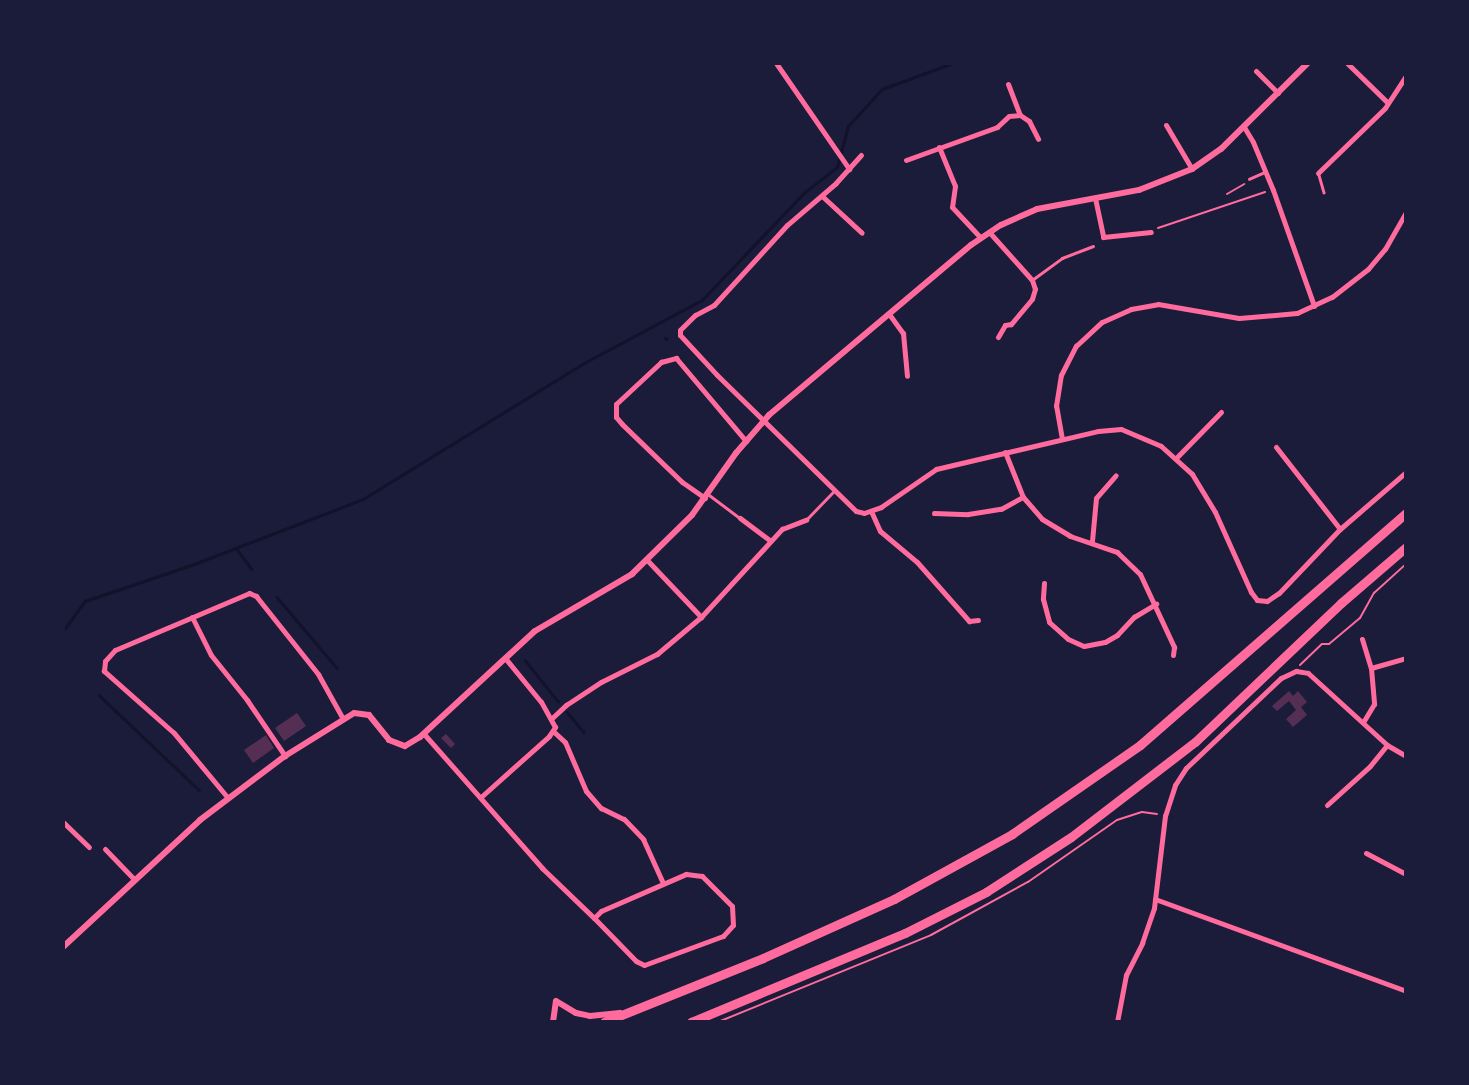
<!DOCTYPE html>
<style>
body{margin:0}
#map{position:relative;width:1469px;height:1085px;overflow:hidden;background:#1b1b3a;font-family:Roboto,sans-serif}
div>[style]{position:absolute}
[style*='--x']{left:calc(var(--x)*1px);top:calc(var(--y)*1px);width:calc(var(--w)*1px);rotate:calc(var(--a)*1deg)}
.stream>*{height:2.5px;margin:-1.25px;padding:0 1.25px;transform-origin:1.25px;border-radius:1.25px;background:#12122b}
.building>*{inset:0;background:#542f53}
.path>*{height:2px;margin:-1px;padding:0 1px;transform-origin:1px;border-radius:1px;background:#ff6b9d}
.service>*{height:2.5px;margin:-1.25px;padding:0 1.25px;transform-origin:1.25px;border-radius:1.25px;background:#ff6b9d}
.minor>*{height:5px;margin:-2.5px;padding:0 2.5px;transform-origin:2.5px;border-radius:2.5px;background:#ff6b9d}
.tertiary>*{height:6px;margin:-3px;padding:0 3px;transform-origin:3px;border-radius:3px;background:#ff6b9d}
.trunk>*{height:9px;margin:-4.5px;padding:0 4.5px;transform-origin:4.5px;border-radius:4.5px;background:#ff6b9d}
span{translate:-50% -50%;white-space:nowrap;text-align:center;line-height:1.15;-webkit-text-stroke:7px #1b1b3a;paint-order:stroke}
.frame{position:absolute;inset:0;border:65px solid #1b1b3a;pointer-events:none}
</style>
<div id="map">
<div class="stream">
<i style="--x:665;--y:338;--w:2;--a:27"></i>
<i style="--x:236;--y:548;--w:26;--a:53"></i>
<i style="--x:277;--y:597;--w:93;--a:49.8"></i>
<i style="--x:63;--y:631;--w:37;--a:-54"></i>
<i style="--x:85;--y:601;--w:115;--a:-18.7"></i>
<i style="--x:194;--y:564;--w:181;--a:-21"></i>
<i style="--x:363;--y:499;--w:259;--a:-31.6"></i>
<i style="--x:584;--y:363;--w:134;--a:-28.1"></i>
<i style="--x:702;--y:300;--w:149;--a:-46.4"></i>
<i style="--x:805;--y:192;--w:41;--a:-38"></i>
<i style="--x:837;--y:167;--w:42;--a:-75"></i>
<i style="--x:848;--y:126;--w:50;--a:-47.4"></i>
<i style="--x:882;--y:89;--w:76;--a:-20.1"></i>
<i style="--x:525;--y:660;--w:53;--a:51.2"></i>
<i style="--x:99;--y:695;--w:138;--a:43.5"></i>
<i style="--x:567;--y:712;--w:26;--a:50"></i>
</div>
<div class="building">
<i style="clip-path:polygon(1289px 691px,1293px 696px,1298px 691px,1307px 702px,1301px 707px,1307px 715px,1293px 727px,1286px 719px,1296px 710px,1289px 701px,1277px 711px,1272px 706px)"></i>
<i style="clip-path:polygon(297px 713px,306px 726px,284px 741px,275px 728px)"></i>
<i style="clip-path:polygon(446px 734px,455px 744px,451px 748px,441px 738px)"></i>
<i style="clip-path:polygon(266px 735px,274px 748px,253px 763px,244px 750px)"></i>
</div>
<div class="path">
<i style="--x:1227;--y:194;--w:20;--a:-30"></i>
<i style="--x:1158;--y:228;--w:113;--a:-18.6"></i>
<i style="--x:1300;--y:665;--w:30;--a:-44"></i>
<i style="--x:1322;--y:644;--w:7;--a:0"></i>
<i style="--x:1329;--y:644;--w:40;--a:-40"></i>
<i style="--x:1360;--y:618;--w:29;--a:-61"></i>
<i style="--x:1374;--y:593;--w:43;--a:-42.2"></i>
<i style="--x:718;--y:1022;--w:230;--a:-22.2"></i>
<i style="--x:931;--y:935;--w:111;--a:-28.7"></i>
<i style="--x:1028;--y:882;--w:108;--a:-34.9"></i>
<i style="--x:1117;--y:820;--w:26;--a:-18"></i>
<i style="--x:1142;--y:812;--w:15;--a:8"></i>
</div>
<div class="service">
<i style="--x:1319;--y:175;--w:18;--a:74"></i>
<i style="--x:1249;--y:179;--w:17;--a:-24"></i>
<i style="--x:1032;--y:280;--w:37;--a:-36"></i>
<i style="--x:1062;--y:258;--w:33;--a:-21"></i>
<i style="--x:708;--y:494;--w:39;--a:37"></i>
<i style="--x:806;--y:520;--w:39;--a:-46"></i>
</div>
<div class="minor">
<i style="--x:776;--y:63;--w:129;--a:55.4"></i>
<i style="--x:1347;--y:63;--w:56;--a:44.3"></i>
<i style="--x:1256;--y:71;--w:31;--a:45"></i>
<i style="--x:1008;--y:84;--w:33;--a:69"></i>
<i style="--x:1020;--y:115;--w:11;--a:34"></i>
<i style="--x:1029;--y:121;--w:20;--a:63"></i>
<i style="--x:1166;--y:125;--w:51;--a:59.4"></i>
<i style="--x:1244;--y:127;--w:17;--a:59"></i>
<i style="--x:1253;--y:142;--w:52;--a:67.4"></i>
<i style="--x:1273;--y:190;--w:123;--a:70.5"></i>
<i style="--x:939;--y:147;--w:42;--a:67.7"></i>
<i style="--x:955;--y:186;--w:21;--a:98"></i>
<i style="--x:952;--y:207;--w:42;--a:46.9"></i>
<i style="--x:861;--y:155;--w:38;--a:132"></i>
<i style="--x:836;--y:183;--w:65;--a:139.4"></i>
<i style="--x:787;--y:225;--w:108;--a:132.4"></i>
<i style="--x:714;--y:305;--w:21;--a:152"></i>
<i style="--x:695;--y:315;--w:21;--a:135"></i>
<i style="--x:680;--y:330;--w:5;--a:90"></i>
<i style="--x:680;--y:335;--w:54;--a:47.2"></i>
<i style="--x:717;--y:375;--w:194;--a:44.4"></i>
<i style="--x:856;--y:511;--w:8;--a:14"></i>
<i style="--x:864;--y:513;--w:18;--a:-19"></i>
<i style="--x:881;--y:507;--w:67;--a:-34.6"></i>
<i style="--x:936;--y:469;--w:166;--a:-13.2"></i>
<i style="--x:1098;--y:431;--w:23;--a:-5"></i>
<i style="--x:1121;--y:429;--w:43;--a:23"></i>
<i style="--x:1161;--y:446;--w:42;--a:42.1"></i>
<i style="--x:1192;--y:474;--w:44;--a:58.8"></i>
<i style="--x:1215;--y:512;--w:88;--a:65.8"></i>
<i style="--x:1251;--y:592;--w:10;--a:53"></i>
<i style="--x:1257;--y:600;--w:10;--a:6"></i>
<i style="--x:1267;--y:601;--w:14;--a:-34"></i>
<i style="--x:1279;--y:593;--w:88;--a:-46.4"></i>
<i style="--x:1340;--y:529;--w:87;--a:-40.8"></i>
<i style="--x:906;--y:160;--w:97;--a:-19.9"></i>
<i style="--x:997;--y:127;--w:16;--a:-43"></i>
<i style="--x:1009;--y:116;--w:11;--a:-5"></i>
<i style="--x:1318;--y:173;--w:93;--a:-44.1"></i>
<i style="--x:1385;--y:108;--w:38;--a:-57"></i>
<i style="--x:822;--y:196;--w:54;--a:42.8"></i>
<i style="--x:1095;--y:198;--w:40;--a:78"></i>
<i style="--x:1103;--y:237;--w:48;--a:-5.9"></i>
<i style="--x:990;--y:233;--w:63;--a:48.2"></i>
<i style="--x:1032;--y:280;--w:9;--a:72"></i>
<i style="--x:1035;--y:289;--w:10;--a:107"></i>
<i style="--x:1032;--y:299;--w:33;--a:130"></i>
<i style="--x:1011;--y:324;--w:6;--a:171"></i>
<i style="--x:1005;--y:325;--w:14;--a:120"></i>
<i style="--x:889;--y:314;--w:24;--a:54"></i>
<i style="--x:903;--y:333;--w:43;--a:84.7"></i>
<i style="--x:1062;--y:439;--w:34;--a:-100"></i>
<i style="--x:1056;--y:406;--w:31;--a:-81"></i>
<i style="--x:1061;--y:375;--w:33;--a:-63"></i>
<i style="--x:1076;--y:346;--w:35;--a:-43"></i>
<i style="--x:1102;--y:322;--w:32;--a:-24"></i>
<i style="--x:1131;--y:309;--w:27;--a:-10"></i>
<i style="--x:1158;--y:304;--w:82;--a:9.8"></i>
<i style="--x:1239;--y:318;--w:58;--a:-4.9"></i>
<i style="--x:1297;--y:313;--w:38;--a:-25"></i>
<i style="--x:1332;--y:297;--w:46;--a:-37.9"></i>
<i style="--x:1368;--y:269;--w:26;--a:-50"></i>
<i style="--x:1385;--y:249;--w:43;--a:-60.4"></i>
<i style="--x:1276;--y:447;--w:104;--a:52"></i>
<i style="--x:1005;--y:452;--w:48;--a:68.2"></i>
<i style="--x:1023;--y:497;--w:29;--a:49"></i>
<i style="--x:1042;--y:519;--w:33;--a:31"></i>
<i style="--x:1070;--y:536;--w:50;--a:18.8"></i>
<i style="--x:1117;--y:552;--w:32;--a:44"></i>
<i style="--x:1140;--y:574;--w:81;--a:65"></i>
<i style="--x:1174;--y:647;--w:8;--a:97"></i>
<i style="--x:1177;--y:457;--w:63;--a:-45.6"></i>
<i style="--x:705;--y:498;--w:28;--a:-145"></i>
<i style="--x:682;--y:482;--w:83;--a:-136"></i>
<i style="--x:622;--y:424;--w:9;--a:-131"></i>
<i style="--x:616;--y:417;--w:13;--a:-90"></i>
<i style="--x:616;--y:404;--w:62;--a:-43"></i>
<i style="--x:661;--y:362;--w:16;--a:-15"></i>
<i style="--x:676;--y:358;--w:109;--a:49.9"></i>
<i style="--x:871;--y:511;--w:22;--a:66"></i>
<i style="--x:880;--y:531;--w:48;--a:40"></i>
<i style="--x:917;--y:562;--w:79;--a:48.6"></i>
<i style="--x:969;--y:621;--w:9;--a:-6"></i>
<i style="--x:934;--y:513;--w:34;--a:2"></i>
<i style="--x:968;--y:514;--w:33;--a:-9"></i>
<i style="--x:1001;--y:509;--w:25;--a:-29"></i>
<i style="--x:740;--y:518;--w:38;--a:37"></i>
<i style="--x:1092;--y:541;--w:43;--a:-84.7"></i>
<i style="--x:1096;--y:498;--w:30;--a:-49"></i>
<i style="--x:647;--y:560;--w:79;--a:46.5"></i>
<i style="--x:1044;--y:583;--w:16;--a:94"></i>
<i style="--x:1043;--y:599;--w:24;--a:75"></i>
<i style="--x:1049;--y:622;--w:25;--a:42"></i>
<i style="--x:1068;--y:639;--w:17;--a:24"></i>
<i style="--x:1084;--y:646;--w:21;--a:-11"></i>
<i style="--x:1105;--y:642;--w:14;--a:-30"></i>
<i style="--x:1117;--y:635;--w:25;--a:-47"></i>
<i style="--x:1134;--y:617;--w:26;--a:-31"></i>
<i style="--x:192;--y:617;--w:42;--a:63.4"></i>
<i style="--x:211;--y:655;--w:58;--a:51.3"></i>
<i style="--x:247;--y:700;--w:68;--a:55.8"></i>
<i style="--x:1362;--y:639;--w:30;--a:73"></i>
<i style="--x:1371;--y:668;--w:36;--a:85"></i>
<i style="--x:1374;--y:704;--w:21;--a:121"></i>
<i style="--x:1371;--y:668;--w:36;--a:-16"></i>
<i style="--x:551;--y:719;--w:21;--a:-43"></i>
<i style="--x:566;--y:705;--w:42;--a:-33.3"></i>
<i style="--x:601;--y:682;--w:63;--a:-26.6"></i>
<i style="--x:657;--y:654;--w:57;--a:-40.1"></i>
<i style="--x:701;--y:617;--w:120;--a:-47.4"></i>
<i style="--x:782;--y:529;--w:26;--a:-21"></i>
<i style="--x:553;--y:731;--w:16;--a:43"></i>
<i style="--x:565;--y:742;--w:53;--a:66.8"></i>
<i style="--x:586;--y:791;--w:23;--a:49"></i>
<i style="--x:601;--y:808;--w:25;--a:26"></i>
<i style="--x:624;--y:819;--w:28;--a:46"></i>
<i style="--x:643;--y:839;--w:48;--a:65.6"></i>
<i style="--x:424;--y:734;--w:179;--a:48.6"></i>
<i style="--x:542;--y:868;--w:72;--a:43.9"></i>
<i style="--x:482;--y:796;--w:90;--a:-41.8"></i>
<i style="--x:549;--y:736;--w:11;--a:-56"></i>
<i style="--x:555;--y:727;--w:29;--a:-119"></i>
<i style="--x:541;--y:702;--w:57;--a:-129.3"></i>
<i style="--x:228;--y:798;--w:85;--a:-129.7"></i>
<i style="--x:174;--y:733;--w:94;--a:-138.5"></i>
<i style="--x:104;--y:671;--w:10;--a:-84"></i>
<i style="--x:105;--y:661;--w:15;--a:-48"></i>
<i style="--x:115;--y:650;--w:146;--a:-23"></i>
<i style="--x:249;--y:593;--w:8;--a:23"></i>
<i style="--x:256;--y:596;--w:100;--a:51.5"></i>
<i style="--x:318;--y:674;--w:51;--a:60.9"></i>
<i style="--x:1327;--y:805;--w:58;--a:-42.2"></i>
<i style="--x:1370;--y:766;--w:27;--a:-51"></i>
<i style="--x:63;--y:822;--w:36;--a:44"></i>
<i style="--x:105;--y:849;--w:42;--a:46"></i>
<i style="--x:1366;--y:853;--w:45;--a:27.7"></i>
<i style="--x:686;--y:874;--w:16;--a:7"></i>
<i style="--x:702;--y:876;--w:42;--a:45"></i>
<i style="--x:732;--y:906;--w:19;--a:87"></i>
<i style="--x:733;--y:925;--w:15;--a:132"></i>
<i style="--x:723;--y:936;--w:84;--a:159.8"></i>
<i style="--x:644;--y:965;--w:9;--a:-153"></i>
<i style="--x:636;--y:961;--w:60;--a:-134.3"></i>
<i style="--x:594;--y:918;--w:10;--a:-45"></i>
<i style="--x:601;--y:911;--w:93;--a:-23.5"></i>
<i style="--x:1155;--y:899;--w:267;--a:20.1"></i>
<i style="--x:1117;--y:1022;--w:48;--a:-79.2"></i>
<i style="--x:1126;--y:975;--w:36;--a:-63"></i>
<i style="--x:1142;--y:943;--w:37;--a:-71"></i>
<i style="--x:1154;--y:908;--w:93;--a:-83.2"></i>
<i style="--x:1165;--y:816;--w:33;--a:-72"></i>
<i style="--x:1175;--y:785;--w:20;--a:-57"></i>
<i style="--x:1186;--y:768;--w:131;--a:-43.5"></i>
<i style="--x:1281;--y:678;--w:17;--a:-25"></i>
<i style="--x:1296;--y:671;--w:12;--a:9"></i>
<i style="--x:1308;--y:673;--w:107;--a:42.3"></i>
<i style="--x:1387;--y:745;--w:22;--a:30"></i>
</div>
<div class="tertiary">
<i style="--x:63;--y:947;--w:187;--a:-42.8"></i>
<i style="--x:200;--y:820;--w:106;--a:-37"></i>
<i style="--x:285;--y:756;--w:81;--a:-31.9"></i>
<i style="--x:354;--y:713;--w:15;--a:8"></i>
<i style="--x:369;--y:715;--w:32;--a:51"></i>
<i style="--x:389;--y:740;--w:17;--a:21"></i>
<i style="--x:405;--y:746;--w:17;--a:-31"></i>
<i style="--x:420;--y:737;--w:156;--a:-42.7"></i>
<i style="--x:535;--y:631;--w:113;--a:-30.4"></i>
<i style="--x:632;--y:574;--w:84;--a:-44.5"></i>
<i style="--x:692;--y:515;--w:76;--a:-54.6"></i>
<i style="--x:736;--y:453;--w:50;--a:-49"></i>
<i style="--x:769;--y:415;--w:264;--a:-40.1"></i>
<i style="--x:971;--y:245;--w:36;--a:-34"></i>
<i style="--x:1001;--y:225;--w:39;--a:-24"></i>
<i style="--x:1037;--y:209;--w:104;--a:-10.6"></i>
<i style="--x:1139;--y:190;--w:57;--a:-21.6"></i>
<i style="--x:1192;--y:169;--w:35;--a:-35"></i>
<i style="--x:1221;--y:149;--w:122;--a:-44.7"></i>
<i style="--x:556;--y:1001;--w:23;--a:31"></i>
<i style="--x:576;--y:1013;--w:14;--a:12"></i>
<i style="--x:590;--y:1016;--w:30;--a:-6"></i>
<i style="--x:553;--y:1022;--w:21;--a:-82"></i>
</div>
<div class="trunk">
<i style="--x:604;--y:1022;--w:171;--a:-21.9"></i>
<i style="--x:763;--y:958;--w:144;--a:-24.2"></i>
<i style="--x:894;--y:899;--w:135;--a:-28.8"></i>
<i style="--x:1012;--y:834;--w:156;--a:-34.8"></i>
<i style="--x:1140;--y:745;--w:353;--a:-41.1"></i>
<i style="--x:691;--y:1022;--w:232;--a:-22.6"></i>
<i style="--x:905;--y:933;--w:91;--a:-26.8"></i>
<i style="--x:986;--y:892;--w:101;--a:-32.9"></i>
<i style="--x:1071;--y:837;--w:156;--a:-37.5"></i>
<i style="--x:1195;--y:742;--w:202;--a:-43.6"></i>
<i style="--x:1341;--y:603;--w:86;--a:-40.7"></i>
</div>
<div class="frame"></div>
</div>
